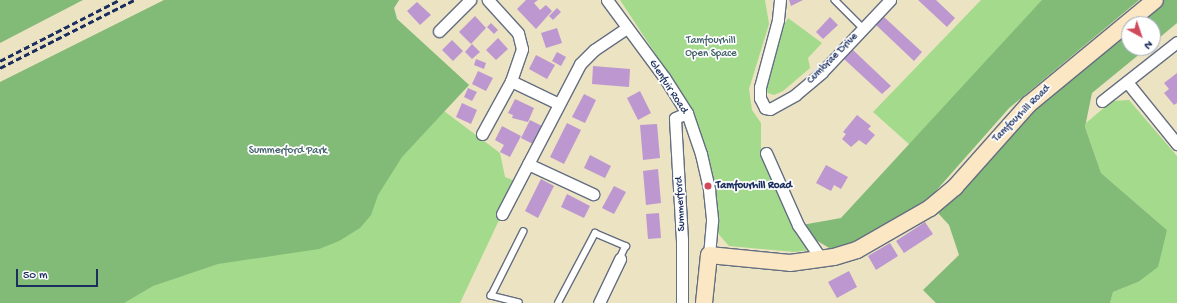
<!DOCTYPE html>
<style>
body{margin:0}
#map{position:relative;width:1177px;height:303px;overflow:hidden;background:#ece3c3;font-family:"Gochi Hand",sans-serif}
div>[style]{position:absolute}
[style*='--x']{left:calc(var(--x)*1px);top:calc(var(--y)*1px);width:calc(var(--w)*1px);rotate:calc(var(--a)*1deg)}
.green>*{inset:0;background:#a3da8b}
.forest>*{inset:0;background:#82ba77}
.building>*{inset:0;background:#bd97cf}
.roads{filter:drop-shadow(1px 0 #646e81) drop-shadow(-1px 0 #646e81) drop-shadow(0 1px #646e81) drop-shadow(0 -1px #646e81)}
.lane>*{height:5.5px;margin:-2.75px;padding:0 2.75px;transform-origin:2.75px;border-radius:2.75px;background:#fff}
.street>*{height:11px;margin:-5.5px;padding:0 5.5px;transform-origin:5.5px;border-radius:5.5px;background:#fff}
.secondary>*{height:16px;margin:-8px;padding:0 8px;transform-origin:8px;border-radius:8px;background:#fbe7c3}
.rail>*{height:3px;margin-top:-1.5px;transform-origin:0;background:repeating-linear-gradient(90deg,#1b2f5e 0 6px,transparent 0 9px)}
.dots>*{width:11px;height:11px;translate:-50% -50%;box-sizing:border-box;border:2px solid #fff;border-radius:50%}
span{translate:-50% -50%;white-space:nowrap;text-align:center;line-height:1.15;-webkit-text-stroke:3.5px #fff;paint-order:stroke}
.park-label{font-size:11px;color:#44626c}
.street-label{font-size:11px;color:#1b2f5e}
.poi-label{font-size:11px;color:#1b2f5e;font-weight:700}
.left{translate:0 -50%;text-align:left}
.north{position:absolute;left:1121px;top:16px;width:40px;height:40px;box-sizing:border-box;background:#fff;border:1px solid #a4acbf;border-radius:50%;rotate:140deg;font-size:11px;font-weight:700;line-height:16px;text-align:center;color:#1b2f5e}
.north::after{content:'';display:block;margin:auto;width:14px;height:18px;background:#d1495b;clip-path:polygon(50% 0,100% 100%,50% 72%,0 100%)}
.scale{position:absolute;left:16px;top:269px;width:82px;height:18px;box-sizing:border-box;border:2px solid #1b2f5e;border-top:0;padding-left:5px;font-size:12px;line-height:14px;white-space:nowrap;color:#1b2f5e;-webkit-text-stroke:3px #fff;paint-order:stroke}
</style>
<div id="map">
<div class="green">
<i style="clip-path:polygon(399px 0,394px 8px,397px 19px,469px 85px,444px 111px,500px 153px,505px 177px,517px 182px,460px 303px,0 303px)"></i>
<i style="clip-path:polygon(620px 0,765px 0,769px 24px,749px 89px,752px 110px,761px 123px,761px 151px,780px 197px,809px 250px,795px 252px,729px 246px,715px 230px,716px 204px,709px 162px,686px 100px)"></i>
<i style="clip-path:polygon(981px 0,1139px 0,1009px 108px,933px 194px,841px 218px,910px 145px,873px 112px)"></i>
<i style="clip-path:polygon(788px 18px,822px 43px,808px 58px,810px 68px,783px 91px,774px 95px,768px 93px,765px 88px,778px 35px)"></i>
<i style="clip-path:polygon(1129px 100px,1177px 156px,1177px 303px,1110px 303px,1113px 292px,1138px 282px,1167px 230px,1101px 173px,1085px 127px,1086px 123px,1112px 101px)"></i>
</div>
<div class="forest">
<i style="clip-path:polygon(0 0,83px 0,0 43px)"></i>
<i style="clip-path:polygon(164px 0,399px 0,394px 8px,397px 19px,469px 85px,402px 157px,378px 195px,371px 215px,360px 228px,339px 241px,319px 249px,218px 264px,153px 286px,124px 303px,0 303px,0 82px)"></i>
<i style="clip-path:polygon(1042px 0,1139px 0,1009px 108px,933px 194px,879px 234px,849px 247px,831px 249px,814px 239px,802px 225px,841px 218px)"></i>
<i style="clip-path:polygon(1162px 0,1177px 0,1177px 23px,1153px 43px,1153px 24px,1133px 24px)"></i>
<i style="clip-path:polygon(1129px 27px,1129px 48px,1147px 48px,1092px 93px,1085px 127px,1101px 173px,1167px 230px,1158px 267px,1138px 282px,1113px 292px,1110px 303px,936px 303px,923px 290px,959px 255px,949px 225px,938px 213px,961px 192px,1035px 106px)"></i>
</div>
<div class="building">
<i style="clip-path:polygon(526px 0,538px 0,534px 3px,540px 10px,546px 5px,552px 11px,536px 29px,517px 9px)"></i>
<i style="clip-path:polygon(789px 0,803px 0,791px 6px)"></i>
<i style="clip-path:polygon(918px 0,936px 0,955px 18px,947px 27px)"></i>
<i style="clip-path:polygon(417px 2px,431px 15px,420px 25px,407px 11px)"></i>
<i style="clip-path:polygon(557px 8px,561px 12px,553px 20px,549px 16px)"></i>
<i style="clip-path:polygon(475px 16px,486px 28px,471px 44px,459px 32px)"></i>
<i style="clip-path:polygon(830px 17px,838px 25px,823px 39px,816px 32px)"></i>
<i style="clip-path:polygon(884px 17px,922px 52px,914px 61px,876px 25px)"></i>
<i style="clip-path:polygon(491px 23px,498px 30px,494px 34px,487px 27px)"></i>
<i style="clip-path:polygon(557px 28px,562px 43px,546px 48px,541px 33px)"></i>
<i style="clip-path:polygon(498px 38px,508px 49px,496px 60px,486px 50px)"></i>
<i style="clip-path:polygon(452px 40px,463px 51px,453px 61px,442px 50px)"></i>
<i style="clip-path:polygon(472px 44px,480px 52px,472px 59px,465px 52px)"></i>
<i style="clip-path:polygon(853px 50px,891px 86px,882px 94px,844px 59px)"></i>
<i style="clip-path:polygon(557px 52px,566px 57px,561px 66px,552px 61px)"></i>
<i style="clip-path:polygon(536px 55px,555px 65px,547px 79px,529px 69px)"></i>
<i style="clip-path:polygon(476px 59px,486px 63px,484px 69px,474px 65px)"></i>
<i style="clip-path:polygon(593px 66px,630px 69px,629px 87px,592px 84px)"></i>
<i style="clip-path:polygon(478px 71px,493px 78px,486px 91px,472px 84px)"></i>
<i style="clip-path:polygon(1177px 73px,1177px 103px,1174px 105px,1164px 93px,1169px 89px,1164px 83px)"></i>
<i style="clip-path:polygon(468px 88px,477px 92px,472px 101px,464px 97px)"></i>
<i style="clip-path:polygon(640px 91px,651px 113px,638px 120px,627px 98px)"></i>
<i style="clip-path:polygon(584px 94px,596px 100px,585px 123px,572px 117px)"></i>
<i style="clip-path:polygon(515px 99px,534px 108px,528px 122px,512px 118px,513px 115px,508px 113px)"></i>
<i style="clip-path:polygon(462px 103px,477px 110px,471px 124px,456px 117px)"></i>
<i style="clip-path:polygon(857px 115px,871px 126px,868px 129px,875px 135px,866px 145px,859px 140px,851px 147px,842px 139px,846px 134px,843px 132px)"></i>
<i style="clip-path:polygon(530px 120px,542px 126px,533px 144px,521px 138px)"></i>
<i style="clip-path:polygon(567px 123px,581px 130px,564px 164px,550px 157px)"></i>
<i style="clip-path:polygon(657px 124px,660px 158px,643px 160px,640px 125px)"></i>
<i style="clip-path:polygon(502px 126px,521px 136px,510px 157px,500px 152px,504px 145px,495px 140px)"></i>
<i style="clip-path:polygon(590px 155px,611px 166px,605px 178px,584px 168px)"></i>
<i style="clip-path:polygon(826px 165px,848px 177px,841px 189px,834px 185px,831px 191px,816px 183px)"></i>
<i style="clip-path:polygon(658px 169px,661px 203px,646px 205px,643px 171px)"></i>
<i style="clip-path:polygon(541px 179px,554px 186px,538px 218px,525px 211px)"></i>
<i style="clip-path:polygon(614px 186px,626px 192px,614px 214px,602px 208px)"></i>
<i style="clip-path:polygon(567px 194px,590px 206px,584px 218px,561px 207px)"></i>
<i style="clip-path:polygon(659px 213px,661px 238px,648px 239px,646px 214px)"></i>
<i style="clip-path:polygon(925px 222px,933px 234px,904px 253px,896px 241px)"></i>
<i style="clip-path:polygon(890px 243px,898px 256px,876px 270px,868px 256px)"></i>
<i style="clip-path:polygon(849px 271px,857px 287px,837px 298px,828px 282px)"></i>
</div>
<div class="roads">
<div class="lane">
<i style="--x:835;--y:0;--w:40;--a:45"></i>
<i style="--x:519;--y:303;--w:29;--a:-166"></i>
<i style="--x:491;--y:296;--w:72;--a:-63.4"></i>
<i style="--x:558;--y:303;--w:79;--a:-62.1"></i>
<i style="--x:595;--y:233;--w:34;--a:23"></i>
<i style="--x:626;--y:246;--w:14;--a:115"></i>
</div>
<div class="street">
<i style="--x:607;--y:0;--w:96;--a:53.5"></i>
<i style="--x:664;--y:77;--w:43;--a:57.4"></i>
<i style="--x:687;--y:113;--w:43;--a:71.1"></i>
<i style="--x:701;--y:154;--w:37;--a:77"></i>
<i style="--x:709;--y:190;--w:31;--a:84"></i>
<i style="--x:712;--y:221;--w:34;--a:95"></i>
<i style="--x:780;--y:0;--w:20;--a:96"></i>
<i style="--x:778;--y:20;--w:69;--a:105"></i>
<i style="--x:760;--y:87;--w:11;--a:90"></i>
<i style="--x:760;--y:98;--w:11;--a:63"></i>
<i style="--x:765;--y:108;--w:5;--a:11"></i>
<i style="--x:770;--y:109;--w:29;--a:-29"></i>
<i style="--x:795;--y:95;--w:35;--a:-40"></i>
<i style="--x:822;--y:72;--w:99;--a:-46.6"></i>
<i style="--x:439;--y:31;--w:44;--a:-45"></i>
<i style="--x:511;--y:81;--w:53;--a:25.6"></i>
<i style="--x:1127;--y:82;--w:80;--a:51.1"></i>
<i style="--x:1102;--y:101;--w:95;--a:-38.2"></i>
<i style="--x:482;--y:134;--w:60;--a:-61.3"></i>
<i style="--x:511;--y:81;--w:34;--a:-71"></i>
<i style="--x:522;--y:49;--w:16;--a:-104"></i>
<i style="--x:518;--y:33;--w:45;--a:-132.3"></i>
<i style="--x:766;--y:153;--w:79;--a:66"></i>
<i style="--x:798;--y:225;--w:42;--a:55.6"></i>
<i style="--x:528;--y:164;--w:72;--a:24.8"></i>
<i style="--x:502;--y:214;--w:169;--a:-62.5"></i>
<i style="--x:580;--y:64;--w:20;--a:-45"></i>
<i style="--x:594;--y:50;--w:40;--a:-34"></i>
<i style="--x:599;--y:303;--w:49;--a:-64.5"></i>
<i style="--x:682;--y:303;--w:63;--a:-90"></i>
<i style="--x:682;--y:240;--w:122;--a:-93.3"></i>
<i style="--x:675;--y:118;--w:13;--a:-23"></i>
</div>
<div class="secondary">
<i style="--x:704;--y:303;--w:48;--a:-84.1"></i>
<i style="--x:709;--y:255;--w:81;--a:5.6"></i>
<i style="--x:790;--y:263;--w:44;--a:-7.8"></i>
<i style="--x:834;--y:257;--w:24;--a:-17"></i>
<i style="--x:857;--y:250;--w:84;--a:-29.9"></i>
<i style="--x:930;--y:208;--w:33;--a:-40"></i>
<i style="--x:955;--y:187;--w:111;--a:-48.3"></i>
<i style="--x:1029;--y:104;--w:163;--a:-39.5"></i>
</div>
</div>
<div class="rail">
<i style="--x:0;--y:61;--w:134;--a:-27.1"></i>
<i style="--x:0;--y:68;--w:150;--a:-26.9"></i>
</div>
<div class="dots">
<i style="left:708px;top:186px;background:#d1495b"></i>
</div>
<div class="park-label">
<span style="left:711px;top:48px">Tamfourhill<br>Open Space</span>
<span style="left:288px;top:151px">Summerford Park</span>
</div>
<div class="street-label">
<span style="left:833px;top:59px;rotate:-45deg">Cumbrae Drive</span>
<span style="left:668px;top:87px;rotate:57deg">Glenfuir Road</span>
<span style="left:1022px;top:114px;rotate:-45deg">Tamfourhill Road</span>
<span style="left:681px;top:204px;rotate:-93deg">Summerford</span>
</div>
<div class="poi-label">
<span class="left" style="left:716px;top:186px">Tamfourhill Road</span>
</div>
<div class="north">N</div>
<div class="scale">50 m</div>
</div>
